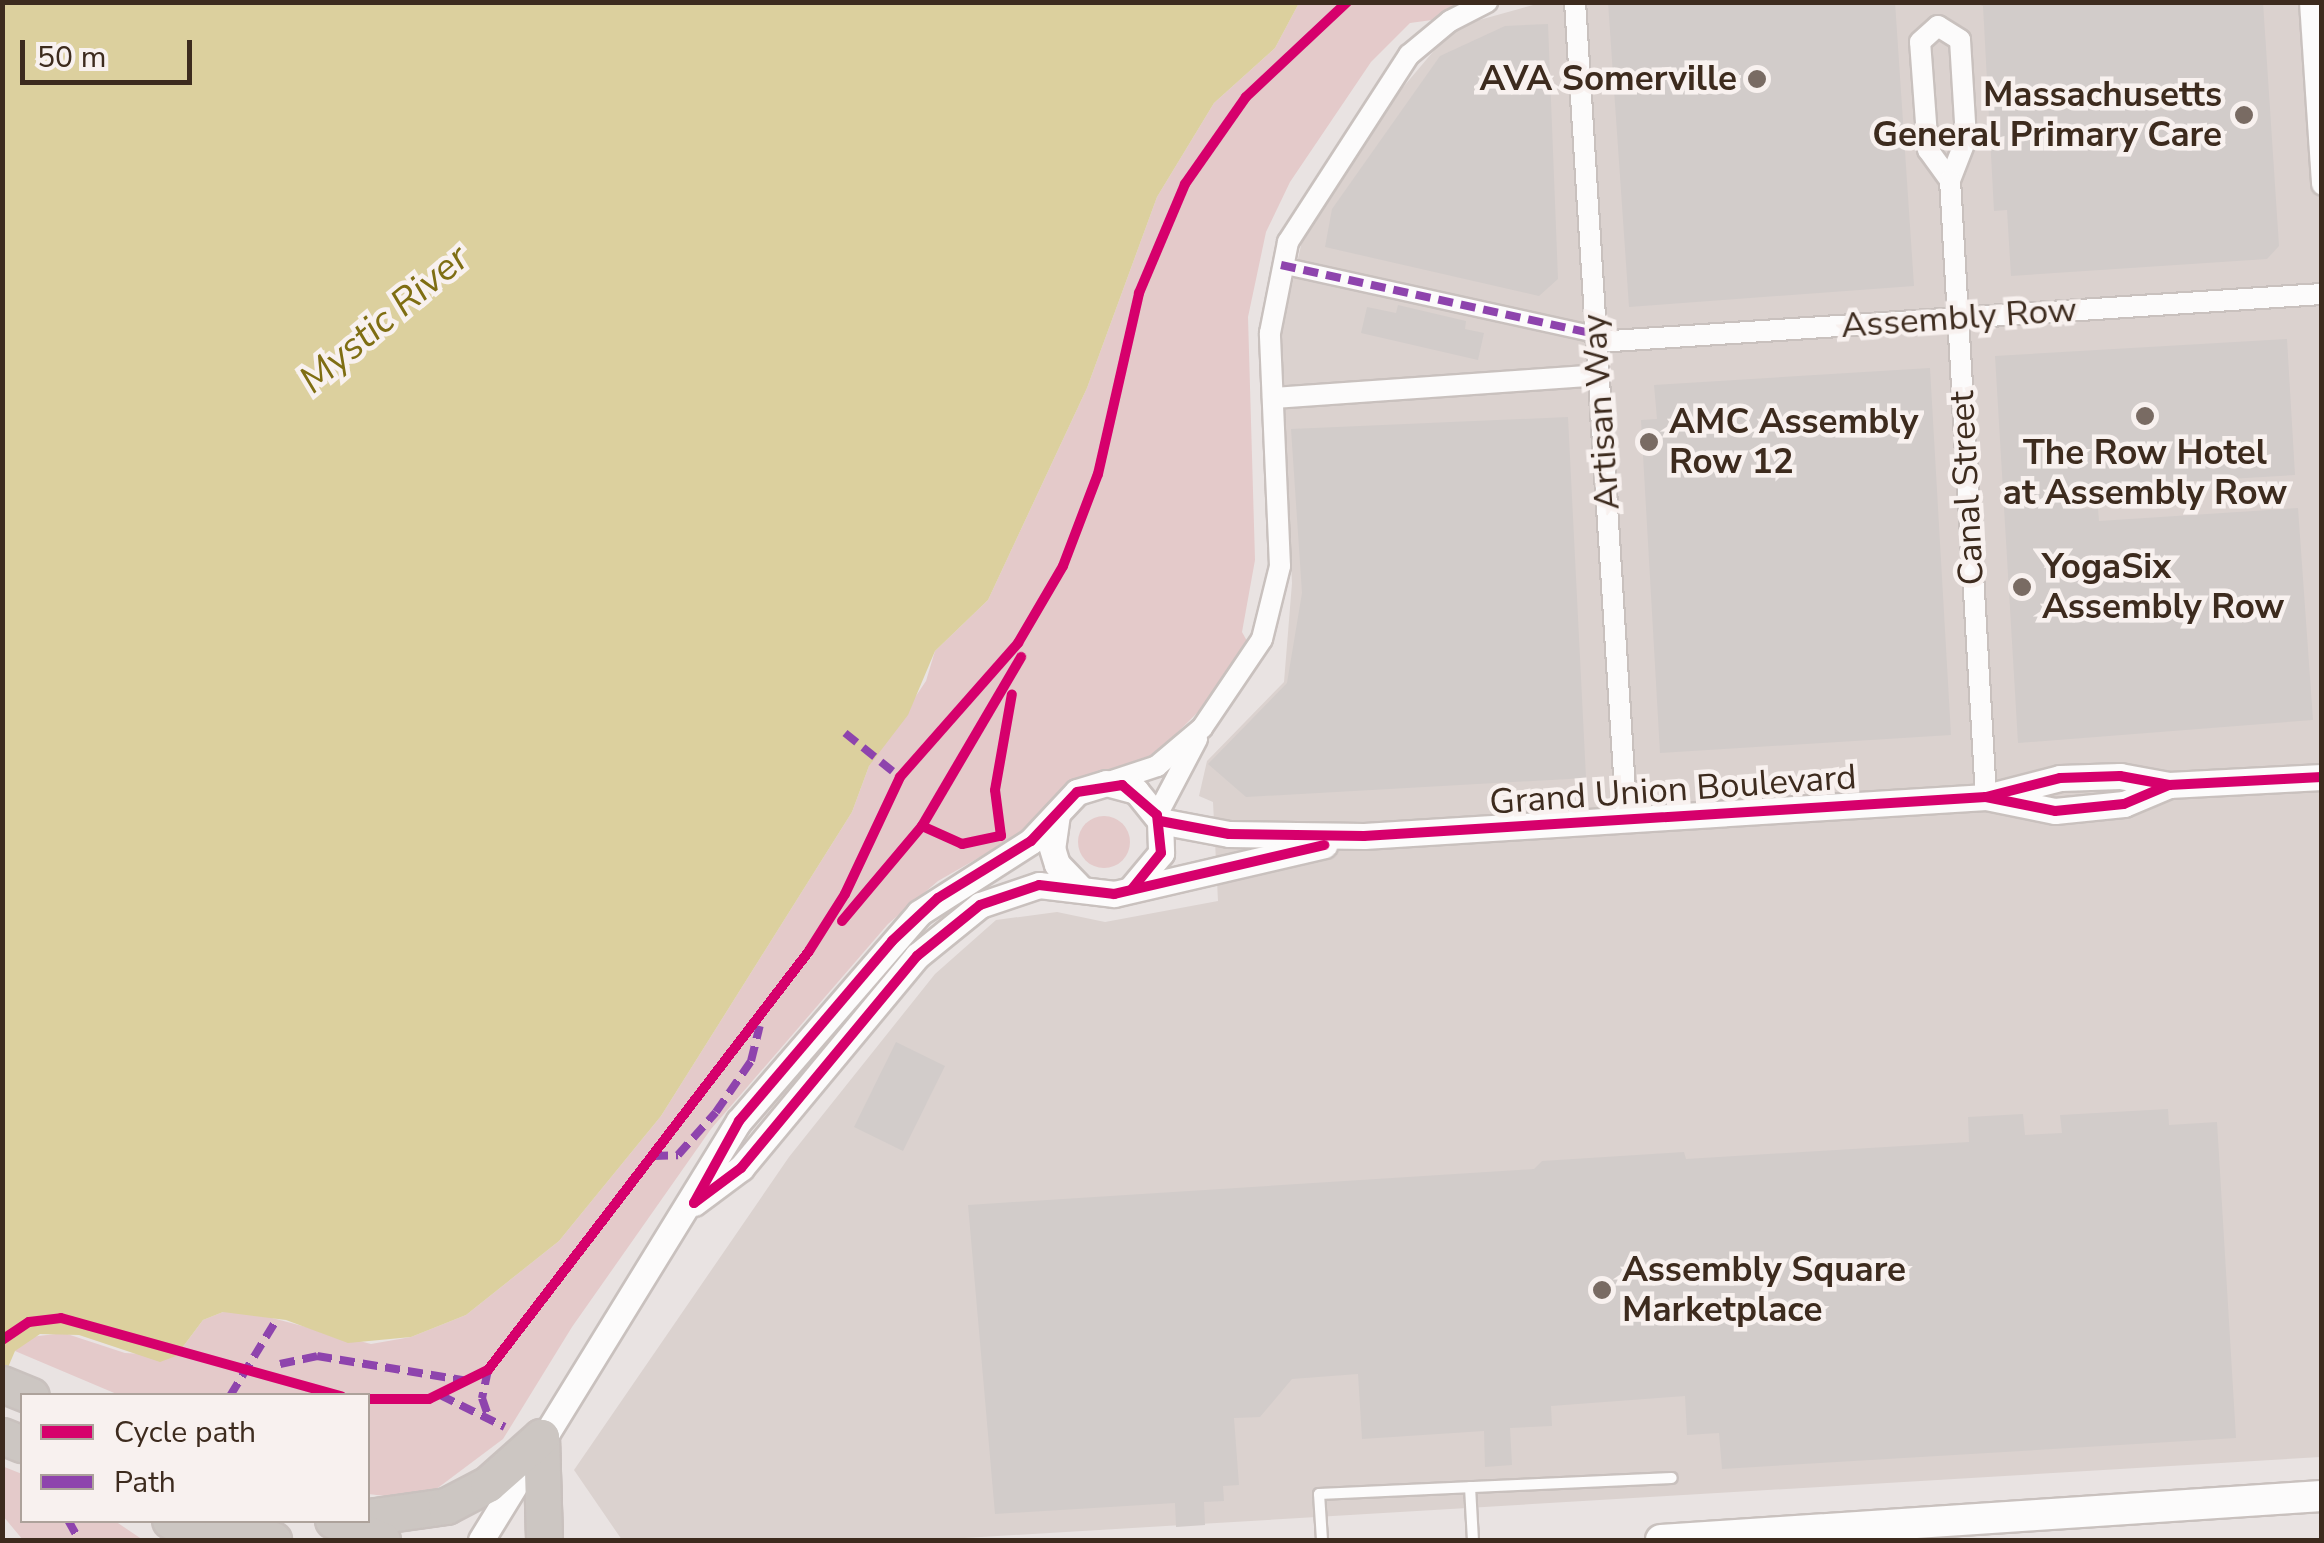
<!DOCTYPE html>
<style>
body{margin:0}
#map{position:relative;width:2324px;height:1543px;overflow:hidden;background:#e9e3e2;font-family:"Nunito Sans",sans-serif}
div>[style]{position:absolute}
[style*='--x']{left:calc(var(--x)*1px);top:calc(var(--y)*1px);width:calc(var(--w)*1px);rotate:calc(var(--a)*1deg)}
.built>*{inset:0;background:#dbd2cf}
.green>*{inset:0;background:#e4caca}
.round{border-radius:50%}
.water>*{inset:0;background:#dcd09e}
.building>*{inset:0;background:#d2ccca}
.roads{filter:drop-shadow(2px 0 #c9c1be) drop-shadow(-2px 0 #c9c1be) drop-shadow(0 2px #c9c1be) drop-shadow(0 -2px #c9c1be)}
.service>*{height:10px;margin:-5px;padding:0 5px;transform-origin:5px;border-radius:5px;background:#fcfbfb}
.pedestrian>*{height:15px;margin:-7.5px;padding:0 7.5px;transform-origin:7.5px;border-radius:7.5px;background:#fcfbfb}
.minor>*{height:20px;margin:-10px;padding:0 10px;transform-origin:10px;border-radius:10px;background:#fcfbfb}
.tertiary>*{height:25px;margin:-12.5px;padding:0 12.5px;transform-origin:12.5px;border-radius:12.5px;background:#fcfbfb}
.secondary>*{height:30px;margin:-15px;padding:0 15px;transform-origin:15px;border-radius:15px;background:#fcfbfb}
.trunk>*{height:35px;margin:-17.5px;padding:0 17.5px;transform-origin:17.5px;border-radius:17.5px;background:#ccc6c2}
.quiet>*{height:8px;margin-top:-4px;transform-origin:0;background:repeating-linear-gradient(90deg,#8e44ad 0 15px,transparent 0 23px)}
.cycleway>*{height:10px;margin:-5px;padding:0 5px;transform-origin:5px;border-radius:5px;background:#d6006c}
.dots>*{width:28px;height:28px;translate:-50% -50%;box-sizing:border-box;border:5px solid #f8f1ef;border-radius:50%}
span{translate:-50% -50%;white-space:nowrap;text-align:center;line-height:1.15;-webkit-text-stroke:9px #f8f1ef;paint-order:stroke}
.poi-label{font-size:35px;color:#3d2b1e;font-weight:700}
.right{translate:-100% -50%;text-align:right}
.left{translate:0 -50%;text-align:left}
.street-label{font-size:35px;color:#3d2b1e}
.water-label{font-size:38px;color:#7f6e13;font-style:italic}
.frame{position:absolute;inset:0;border:5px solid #3d2b1e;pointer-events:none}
.legend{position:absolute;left:20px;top:1393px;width:350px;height:130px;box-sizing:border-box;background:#f8f1ef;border:2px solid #ada29b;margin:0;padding:12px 18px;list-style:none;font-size:30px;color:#3d2b1e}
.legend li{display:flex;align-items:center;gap:20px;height:50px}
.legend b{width:50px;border:2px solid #ada29b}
.scale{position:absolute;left:20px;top:40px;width:172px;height:45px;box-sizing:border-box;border:5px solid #3d2b1e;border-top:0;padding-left:12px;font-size:30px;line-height:35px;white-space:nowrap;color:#3d2b1e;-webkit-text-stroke:8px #f8f1ef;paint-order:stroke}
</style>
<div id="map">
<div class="built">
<i style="clip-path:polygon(1544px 2px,2321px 3px,2321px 1457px,931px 1540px,622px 1540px,574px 1470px,789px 1157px,935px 974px,996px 920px,1057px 912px,1105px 922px,1218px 901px,1213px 802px,1199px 796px,1207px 761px,1284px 682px,1292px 583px,1281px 334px,1302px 241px,1366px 131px,1454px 27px)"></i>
</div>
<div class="green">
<i style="clip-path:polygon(1299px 3px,1459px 3px,1432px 20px,1410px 23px,1371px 62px,1290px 182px,1266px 232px,1248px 317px,1255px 560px,1242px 632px,1247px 641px,1211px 699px,1157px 753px,1126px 769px,1068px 784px,1020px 834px,938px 881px,888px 924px,711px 1129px,572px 1327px,503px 1439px,435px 1490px,403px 1498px,368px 1494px,368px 1396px,119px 1395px,15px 1351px,30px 1337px,64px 1333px,125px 1353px,176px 1356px,203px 1320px,223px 1312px,249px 1312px,371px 1344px,411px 1337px,466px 1315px,559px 1241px,661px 1116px,852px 812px,869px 766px,926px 681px,935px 651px,988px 600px,1087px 388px,1157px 197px,1214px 103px,1275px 48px)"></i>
<i class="round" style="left:1078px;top:816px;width:52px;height:52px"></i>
<i style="clip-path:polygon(2px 1466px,22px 1474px,22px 1520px,115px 1521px,143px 1540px,23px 1540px,3px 1516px)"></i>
</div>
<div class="water">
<i style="clip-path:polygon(3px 3px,1299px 3px,1275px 48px,1214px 103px,1157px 197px,1087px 388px,988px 600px,935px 651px,908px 715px,869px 766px,852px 812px,661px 1116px,559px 1241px,466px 1315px,411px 1337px,348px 1343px,286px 1320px,223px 1312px,203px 1320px,176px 1356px,160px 1362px,79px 1335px,40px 1334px,15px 1351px,3px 1379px)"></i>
</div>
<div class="building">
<i style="clip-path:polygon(1608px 2px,1895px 2px,1914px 286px,1629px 307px)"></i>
<i style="clip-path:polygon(1973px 2px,2263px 2px,2279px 246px,2267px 259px,2011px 276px,2007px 210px,1994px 211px,1983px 6px)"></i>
<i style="clip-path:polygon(1548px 24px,1558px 279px,1539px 296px,1325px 247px,1332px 209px,1440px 56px,1505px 26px)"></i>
<i style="clip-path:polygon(1398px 305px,1466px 321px,1465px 329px,1484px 333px,1478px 360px,1361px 333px,1367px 307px,1396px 313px)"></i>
<i style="clip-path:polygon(2287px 339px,2295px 475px,2076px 488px,2077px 509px,2098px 508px,2099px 521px,2298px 508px,2313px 720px,2018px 743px,1995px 356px)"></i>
<i style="clip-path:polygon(1930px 368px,1951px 735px,1660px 753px,1641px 420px,1657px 419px,1654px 385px)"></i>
<i style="clip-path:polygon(1568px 417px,1586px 778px,1246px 797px,1208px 764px,1287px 683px,1302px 593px,1291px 429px)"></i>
<i style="clip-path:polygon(896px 1042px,945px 1066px,903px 1151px,854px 1127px)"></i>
<i style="clip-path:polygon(2168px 1109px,2169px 1125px,2217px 1122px,2236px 1438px,1722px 1469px,1719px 1433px,1687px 1435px,1685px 1396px,1551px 1406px,1552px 1426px,1510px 1428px,1512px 1465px,1485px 1467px,1484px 1431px,1362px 1439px,1358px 1374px,1292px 1379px,1260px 1417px,1234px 1418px,1239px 1485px,1223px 1486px,1224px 1501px,1204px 1502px,1205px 1525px,1176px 1527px,1175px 1503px,995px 1514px,968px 1205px,1534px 1169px,1542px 1161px,1684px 1152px,1686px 1159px,1969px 1142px,1968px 1117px,2023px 1114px,2025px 1135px,2062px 1133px,2060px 1115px)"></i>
</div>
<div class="roads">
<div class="service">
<i style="--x:1470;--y:1487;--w:53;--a:86.8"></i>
<i style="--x:1322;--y:1540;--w:46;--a:-93.7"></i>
<i style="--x:1319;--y:1494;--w:353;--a:-2.6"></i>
</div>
<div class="pedestrian">
<i style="--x:1281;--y:265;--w:322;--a:12.4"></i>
</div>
<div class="minor">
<i style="--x:1575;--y:2;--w:821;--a:86.37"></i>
<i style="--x:2310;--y:2;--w:183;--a:86.2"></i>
<i style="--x:1950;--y:180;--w:37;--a:-126"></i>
<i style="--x:1928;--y:150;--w:108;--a:-94.2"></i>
<i style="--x:1920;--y:42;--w:24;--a:-42"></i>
<i style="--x:1938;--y:26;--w:26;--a:32"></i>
<i style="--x:1960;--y:40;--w:99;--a:86.5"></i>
<i style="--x:1966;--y:139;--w:44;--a:111.3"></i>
<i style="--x:1950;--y:180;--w:618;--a:86.66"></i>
<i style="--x:1597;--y:342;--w:727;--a:-3.79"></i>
<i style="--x:1273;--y:398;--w:326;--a:-4"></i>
<i style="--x:1109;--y:782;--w:51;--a:-18.4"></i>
<i style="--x:1157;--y:766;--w:59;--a:-40.2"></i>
<i style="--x:1202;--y:728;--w:107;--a:-56"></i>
<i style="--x:1262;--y:639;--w:75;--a:-76.1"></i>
<i style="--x:1280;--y:566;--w:233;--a:-92.5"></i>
<i style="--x:1270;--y:333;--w:93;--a:-78.8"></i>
<i style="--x:1288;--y:242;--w:223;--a:-57.1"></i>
<i style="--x:1409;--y:55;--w:53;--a:-39.7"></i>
<i style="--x:1450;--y:21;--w:42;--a:-27.2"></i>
<i style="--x:1157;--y:815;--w:86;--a:-62.2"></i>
</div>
<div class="tertiary">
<i style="--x:1986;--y:797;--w:70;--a:11.5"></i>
<i style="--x:2055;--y:811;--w:69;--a:-5.8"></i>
<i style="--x:2124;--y:804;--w:49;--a:-22.9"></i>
<i style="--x:1057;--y:814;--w:34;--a:98"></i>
<i style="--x:1052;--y:848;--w:17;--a:73"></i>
<i style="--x:1057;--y:864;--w:33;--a:46"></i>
<i style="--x:1160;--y:821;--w:70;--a:10.7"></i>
<i style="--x:1229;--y:834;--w:135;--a:0.8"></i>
<i style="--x:1364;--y:836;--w:623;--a:-3.59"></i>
<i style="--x:1986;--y:797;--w:76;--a:-14.4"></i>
<i style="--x:2060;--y:778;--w:60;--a:-1.9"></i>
<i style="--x:2120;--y:776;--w:50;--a:10.4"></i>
<i style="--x:2169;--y:785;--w:153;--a:-3"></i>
<i style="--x:694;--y:1203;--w:59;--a:-36.7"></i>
<i style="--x:741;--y:1168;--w:276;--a:-50.3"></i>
<i style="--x:917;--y:956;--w:81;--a:-39"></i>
<i style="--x:980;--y:905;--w:62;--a:-18.7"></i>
<i style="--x:1039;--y:885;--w:76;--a:6.8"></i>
<i style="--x:1114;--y:894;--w:216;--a:-13.1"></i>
<i style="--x:481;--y:1540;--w:492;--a:-58.4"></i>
<i style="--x:739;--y:1121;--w:275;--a:-49.1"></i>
<i style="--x:919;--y:913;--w:133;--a:-32.7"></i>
<i style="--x:1031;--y:841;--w:67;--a:-46.8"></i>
<i style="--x:1077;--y:792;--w:30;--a:-17"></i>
<i style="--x:1106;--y:783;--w:31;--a:15"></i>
<i style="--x:1136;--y:791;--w:38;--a:51"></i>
<i style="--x:1160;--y:821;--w:32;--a:88"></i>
<i style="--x:1161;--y:853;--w:47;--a:129.8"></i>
</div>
<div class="secondary">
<i style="--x:1661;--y:1540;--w:662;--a:-3.81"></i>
</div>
<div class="trunk">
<i style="--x:2;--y:1384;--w:31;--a:22"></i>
<i style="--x:2;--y:1436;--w:22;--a:22"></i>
<i style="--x:541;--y:1437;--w:103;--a:88.3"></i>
<i style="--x:368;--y:1517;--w:79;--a:-8"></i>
<i style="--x:446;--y:1506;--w:47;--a:-27.6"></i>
<i style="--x:488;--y:1484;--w:71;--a:-41.6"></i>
<i style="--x:170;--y:1520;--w:39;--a:31"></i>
<i style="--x:222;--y:1520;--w:55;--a:21.4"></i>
<i style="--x:333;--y:1520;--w:53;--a:22.2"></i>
</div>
</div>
<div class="quiet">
<i style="--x:1281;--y:265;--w:322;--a:12.4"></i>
<i style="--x:845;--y:733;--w:70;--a:38.7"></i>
<i style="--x:653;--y:1156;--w:25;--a:-2"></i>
<i style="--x:678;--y:1155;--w:57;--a:-48.5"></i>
<i style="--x:716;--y:1112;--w:62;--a:-55.5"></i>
<i style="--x:751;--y:1061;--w:36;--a:-76"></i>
<i style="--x:280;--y:1364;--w:38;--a:-12"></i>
<i style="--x:317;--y:1356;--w:153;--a:9.4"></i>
<i style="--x:488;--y:1370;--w:29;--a:102"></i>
<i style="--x:482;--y:1398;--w:24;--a:71"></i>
<i style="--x:440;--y:1395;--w:72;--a:26.2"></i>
<i style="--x:230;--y:1396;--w:90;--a:-58.6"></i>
<i style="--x:68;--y:1520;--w:23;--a:61"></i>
</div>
<div class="cycleway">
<i style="--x:1986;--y:797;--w:70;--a:11.5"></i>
<i style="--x:2055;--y:811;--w:69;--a:-5.8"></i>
<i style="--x:2124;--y:804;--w:49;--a:-22.9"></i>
<i style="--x:1160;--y:821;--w:70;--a:10.7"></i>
<i style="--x:1229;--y:834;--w:135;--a:0.8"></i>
<i style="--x:1364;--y:836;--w:623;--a:-3.59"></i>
<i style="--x:1986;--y:797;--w:76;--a:-14.4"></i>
<i style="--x:2060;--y:778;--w:60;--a:-1.9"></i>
<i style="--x:2120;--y:776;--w:50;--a:10.4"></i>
<i style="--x:2169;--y:785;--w:153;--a:-3"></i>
<i style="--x:922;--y:826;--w:44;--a:24.2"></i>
<i style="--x:962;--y:844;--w:40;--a:-12"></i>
<i style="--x:1001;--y:836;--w:46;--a:-97.4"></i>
<i style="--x:995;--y:790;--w:97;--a:-80"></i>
<i style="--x:842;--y:921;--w:124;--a:-49.9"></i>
<i style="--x:922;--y:826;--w:196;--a:-59.6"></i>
<i style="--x:694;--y:1203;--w:59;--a:-36.7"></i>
<i style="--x:741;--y:1168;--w:276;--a:-50.3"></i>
<i style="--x:917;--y:956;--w:81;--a:-39"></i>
<i style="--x:980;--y:905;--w:62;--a:-18.7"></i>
<i style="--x:1039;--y:885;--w:76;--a:6.8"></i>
<i style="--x:1114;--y:894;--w:216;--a:-13.1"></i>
<i style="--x:694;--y:1203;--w:94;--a:-61.2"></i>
<i style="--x:739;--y:1121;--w:236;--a:-49.6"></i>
<i style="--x:892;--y:941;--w:63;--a:-43.1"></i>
<i style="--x:938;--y:898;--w:109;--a:-31.5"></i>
<i style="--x:1031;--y:841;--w:67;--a:-46.8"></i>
<i style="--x:1077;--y:792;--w:46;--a:-8.8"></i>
<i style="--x:1122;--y:785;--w:46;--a:40.6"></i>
<i style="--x:1157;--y:815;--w:38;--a:84"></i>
<i style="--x:1161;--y:853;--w:46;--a:128.9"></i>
<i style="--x:2;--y:1340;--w:32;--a:-34"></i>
<i style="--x:29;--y:1322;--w:32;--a:-7"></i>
<i style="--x:61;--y:1318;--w:291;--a:15.6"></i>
<i style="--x:368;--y:1399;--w:61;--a:0"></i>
<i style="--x:429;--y:1399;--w:66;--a:-26.2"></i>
<i style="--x:488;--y:1370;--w:528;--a:-52.54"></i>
<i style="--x:809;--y:951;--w:67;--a:-57.7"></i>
<i style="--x:845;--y:894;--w:129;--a:-64.8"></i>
<i style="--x:900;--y:777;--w:179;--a:-48.6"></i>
<i style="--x:1018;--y:643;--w:89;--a:-59.7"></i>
<i style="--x:1063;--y:566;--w:98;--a:-69.2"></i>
<i style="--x:1098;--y:474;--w:186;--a:-77.2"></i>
<i style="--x:1139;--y:293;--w:118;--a:-67.1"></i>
<i style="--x:1185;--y:184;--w:106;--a:-55"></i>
<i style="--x:1246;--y:97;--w:139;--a:-43.2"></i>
</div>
<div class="dots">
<i style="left:1757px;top:79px;background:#796b63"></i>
<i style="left:2244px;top:115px;background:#796b63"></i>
<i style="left:2145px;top:416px;background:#796b63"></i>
<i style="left:1649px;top:442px;background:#796b63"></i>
<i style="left:2022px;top:587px;background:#796b63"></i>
<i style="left:1602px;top:1290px;background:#796b63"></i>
</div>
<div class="poi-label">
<span class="right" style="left:1737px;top:79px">AVA Somerville</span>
<span class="right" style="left:2222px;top:115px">Massachusetts<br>General Primary Care</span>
<span class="left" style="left:1669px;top:442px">AMC Assembly<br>Row 12</span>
<span style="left:2145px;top:473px">The Row Hotel<br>at Assembly Row</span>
<span class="left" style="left:2042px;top:587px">YogaSix<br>Assembly Row</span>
<span class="left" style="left:1622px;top:1290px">Assembly Square<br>Marketplace</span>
</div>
<div class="street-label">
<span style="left:1959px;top:318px;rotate:-4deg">Assembly Row</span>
<span style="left:1601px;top:412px;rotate:-94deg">Artisan Way</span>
<span style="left:1967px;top:488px;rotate:-93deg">Canal Street</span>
<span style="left:1673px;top:790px;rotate:-4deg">Grand Union Boulevard</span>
</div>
<div class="water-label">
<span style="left:384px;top:319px;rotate:-40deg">Mystic River</span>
</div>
<div class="frame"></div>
<ul class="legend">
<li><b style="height:12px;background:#d6006c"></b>Cycle path</li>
<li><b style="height:12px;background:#8e44ad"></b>Path</li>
</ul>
<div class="scale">50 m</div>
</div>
